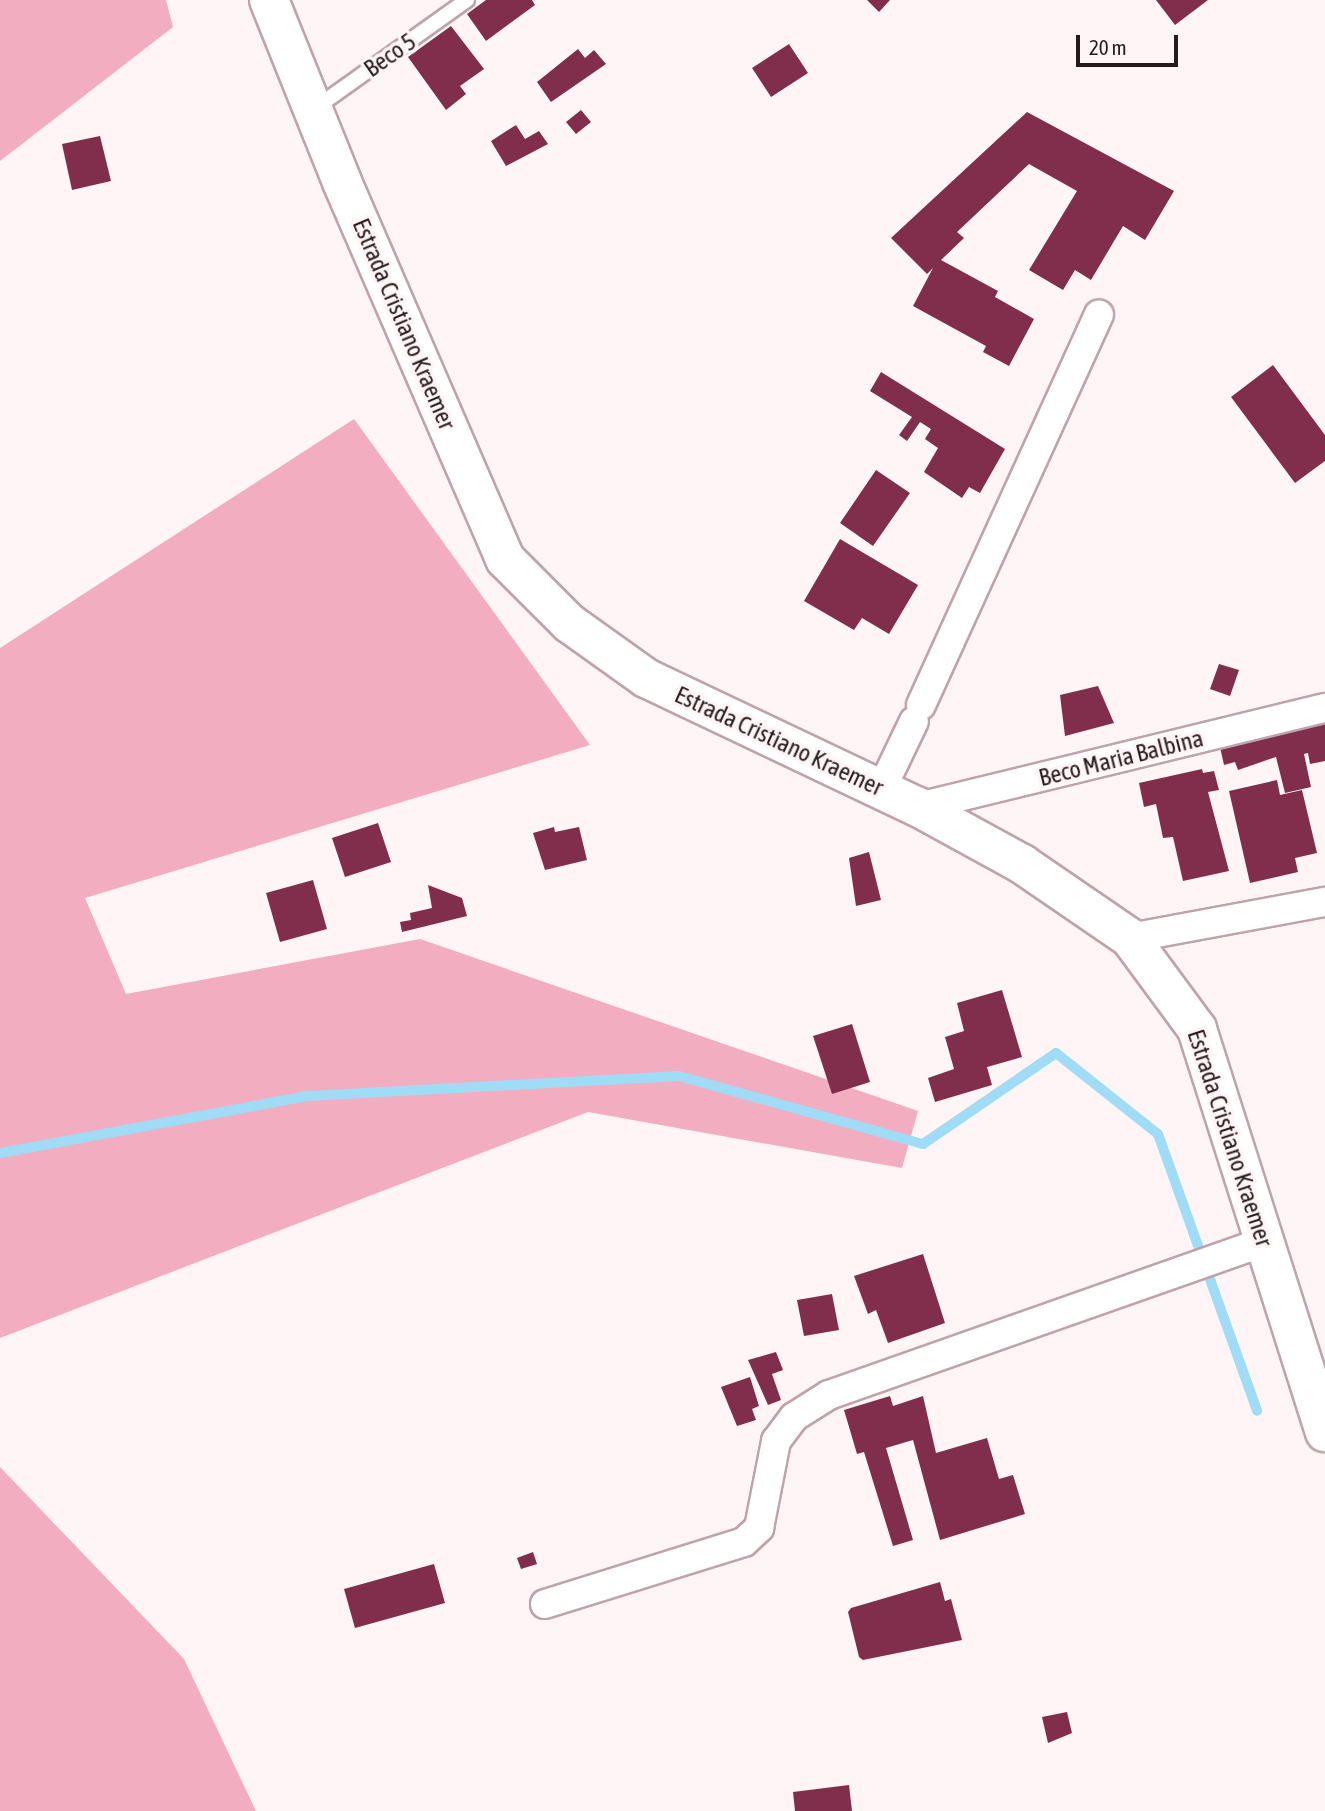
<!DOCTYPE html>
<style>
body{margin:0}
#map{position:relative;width:1325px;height:1811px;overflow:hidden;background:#fff4f6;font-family:"Asap Condensed",sans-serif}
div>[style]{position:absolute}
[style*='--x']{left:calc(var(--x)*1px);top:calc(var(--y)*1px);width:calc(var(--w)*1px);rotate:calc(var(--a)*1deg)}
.green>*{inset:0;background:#f3adc0}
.stream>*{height:10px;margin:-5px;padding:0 5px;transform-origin:5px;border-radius:5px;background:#a0dcf5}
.building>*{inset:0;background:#802e4b}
.roads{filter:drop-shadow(2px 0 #bea4aa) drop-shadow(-2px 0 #bea4aa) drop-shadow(0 2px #bea4aa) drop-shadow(0 -2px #bea4aa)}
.lane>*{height:14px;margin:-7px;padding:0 7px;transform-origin:7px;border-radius:7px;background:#fff}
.street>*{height:28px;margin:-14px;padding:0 14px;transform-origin:14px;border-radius:14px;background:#fff}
.secondary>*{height:38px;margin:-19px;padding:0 19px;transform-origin:19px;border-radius:19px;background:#fff}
span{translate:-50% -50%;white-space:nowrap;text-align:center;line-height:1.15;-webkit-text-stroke:7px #fff4f6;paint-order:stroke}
.street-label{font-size:24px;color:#241b1d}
.scale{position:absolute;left:1076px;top:35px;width:102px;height:32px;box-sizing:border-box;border:4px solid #241b1d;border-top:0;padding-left:9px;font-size:21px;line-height:24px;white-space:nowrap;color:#241b1d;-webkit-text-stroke:5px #fff4f6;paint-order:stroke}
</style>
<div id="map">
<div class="green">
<i style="clip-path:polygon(0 0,166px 0,173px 27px,0 161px)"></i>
<i style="clip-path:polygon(354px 419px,590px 745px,85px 898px,126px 994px,420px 939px,918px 1111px,902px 1168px,588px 1112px,0 1338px,0 648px)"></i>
<i style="clip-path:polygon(0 1467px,184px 1659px,256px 1811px,0 1811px)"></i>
</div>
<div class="stream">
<i style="--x:0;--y:1153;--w:314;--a:-10.5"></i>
<i style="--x:309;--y:1096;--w:371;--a:-3.1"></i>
<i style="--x:679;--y:1076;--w:253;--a:15.6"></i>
<i style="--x:923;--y:1144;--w:161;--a:-34.4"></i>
<i style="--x:1056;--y:1053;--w:130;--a:38.5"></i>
<i style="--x:1158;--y:1134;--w:294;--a:70.3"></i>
</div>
<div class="building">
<i style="clip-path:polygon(486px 0,532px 0,535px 5px,486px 41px,467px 14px)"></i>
<i style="clip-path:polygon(867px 0,890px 0,879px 12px)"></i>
<i style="clip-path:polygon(1156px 0,1208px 0,1175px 25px)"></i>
<i style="clip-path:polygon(451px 26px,484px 69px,460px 86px,466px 94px,446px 110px,408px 57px)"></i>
<i style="clip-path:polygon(789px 44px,808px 73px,771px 97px,752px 68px)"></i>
<i style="clip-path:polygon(578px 49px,585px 58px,594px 50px,606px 64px,551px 102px,537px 82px)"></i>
<i style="clip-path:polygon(581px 110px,591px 122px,576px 134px,566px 122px)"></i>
<i style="clip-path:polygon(1027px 112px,1174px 191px,1145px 240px,1123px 226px,1091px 280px,1075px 270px,1063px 290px,1029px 270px,1077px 191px,1029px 164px,957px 232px,964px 238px,941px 260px,998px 291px,995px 297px,1034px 319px,1009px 366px,983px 352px,986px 346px,913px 306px,933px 268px,927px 274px,891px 238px)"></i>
<i style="clip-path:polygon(516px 125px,525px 139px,539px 131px,548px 144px,506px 166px,491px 141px)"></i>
<i style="clip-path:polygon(100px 136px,111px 181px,72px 190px,62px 144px)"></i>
<i style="clip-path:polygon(1273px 365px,1325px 435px,1325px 461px,1295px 483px,1231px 397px)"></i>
<i style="clip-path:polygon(881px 372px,1005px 449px,980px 493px,969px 487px,962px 498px,924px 472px,938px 448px,925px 439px,931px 429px,920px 422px,907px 441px,899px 435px,912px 417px,870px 391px)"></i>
<i style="clip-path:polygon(876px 470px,910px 493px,873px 546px,840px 523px)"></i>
<i style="clip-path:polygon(840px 539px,918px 585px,889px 634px,862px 618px,854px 630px,804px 601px)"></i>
<i style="clip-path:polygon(1219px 664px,1239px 670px,1230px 696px,1210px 689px)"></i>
<i style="clip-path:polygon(1098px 686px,1114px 723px,1065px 736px,1060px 695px)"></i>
<i style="clip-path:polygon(1325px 724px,1325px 761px,1310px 764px,1308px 753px,1304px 754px,1311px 787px,1285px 793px,1276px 757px,1238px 770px,1235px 762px,1224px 765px,1220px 747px)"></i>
<i style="clip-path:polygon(1202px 769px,1203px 773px,1214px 771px,1219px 790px,1208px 792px,1229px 871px,1183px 881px,1173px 837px,1163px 838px,1156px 804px,1144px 807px,1139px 783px)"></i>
<i style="clip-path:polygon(1277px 780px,1280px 795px,1302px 790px,1317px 853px,1295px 858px,1298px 872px,1250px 883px,1229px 791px)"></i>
<i style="clip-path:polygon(378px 823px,391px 862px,345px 877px,332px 838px)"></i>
<i style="clip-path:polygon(554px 827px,555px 832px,579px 827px,587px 860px,545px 870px,533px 833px)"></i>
<i style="clip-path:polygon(869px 852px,881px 900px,856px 906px,849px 858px)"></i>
<i style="clip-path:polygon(313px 880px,327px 929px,280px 942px,266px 893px)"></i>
<i style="clip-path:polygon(428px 885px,462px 898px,467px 916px,402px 932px,400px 922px,411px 920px,410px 913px,432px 908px)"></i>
<i style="clip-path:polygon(1002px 990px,1022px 1057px,987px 1067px,992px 1085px,935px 1102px,928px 1078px,954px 1069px,945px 1037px,964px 1031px,957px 1003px)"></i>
<i style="clip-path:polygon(852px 1024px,870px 1082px,832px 1094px,813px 1036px)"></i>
<i style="clip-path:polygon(923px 1254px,945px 1323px,888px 1343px,876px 1310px,868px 1314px,854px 1276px)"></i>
<i style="clip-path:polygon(832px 1294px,839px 1330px,804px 1336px,797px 1300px)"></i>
<i style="clip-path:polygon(776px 1352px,783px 1370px,772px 1374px,781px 1400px,768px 1405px,748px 1360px)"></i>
<i style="clip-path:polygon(750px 1377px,759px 1406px,752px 1409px,756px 1420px,737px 1426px,721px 1387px)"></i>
<i style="clip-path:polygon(890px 1396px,893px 1406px,923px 1396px,936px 1453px,987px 1438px,999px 1479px,1013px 1475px,1025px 1514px,940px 1540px,913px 1440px,886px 1448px,913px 1540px,893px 1546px,864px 1452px,857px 1454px,844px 1410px)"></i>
<i style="clip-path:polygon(533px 1552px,537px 1564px,521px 1569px,517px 1558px)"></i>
<i style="clip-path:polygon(434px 1564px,445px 1603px,355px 1628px,344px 1589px)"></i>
<i style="clip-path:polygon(940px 1582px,945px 1601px,951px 1599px,962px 1640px,863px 1660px,859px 1657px,848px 1612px,851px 1608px)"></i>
<i style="clip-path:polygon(1067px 1712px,1072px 1733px,1048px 1743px,1042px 1717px)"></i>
<i style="clip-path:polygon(849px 1785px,852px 1811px,795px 1811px,793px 1792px)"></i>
</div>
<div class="roads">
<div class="lane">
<i style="--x:314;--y:109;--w:188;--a:-35.5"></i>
</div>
<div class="street">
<i style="--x:921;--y:705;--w:429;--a:-65.5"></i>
<i style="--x:881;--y:790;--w:76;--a:-64.4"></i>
<i style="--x:918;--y:807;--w:419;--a:-13.7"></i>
<i style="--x:1130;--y:938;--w:198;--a:-10.5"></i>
<i style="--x:545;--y:1604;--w:208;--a:-17.3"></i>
<i style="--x:744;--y:1542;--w:21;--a:-43"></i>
<i style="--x:759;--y:1528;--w:89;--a:-78.9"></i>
<i style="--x:776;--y:1441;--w:30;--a:-53"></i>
<i style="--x:794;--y:1417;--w:41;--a:-32.2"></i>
<i style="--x:829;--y:1395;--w:461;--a:-19.4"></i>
</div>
<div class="secondary">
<i style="--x:269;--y:0;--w:196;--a:68.1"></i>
<i style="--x:342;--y:182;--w:411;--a:66.6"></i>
<i style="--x:505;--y:559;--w:91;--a:45"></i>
<i style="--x:569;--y:623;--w:95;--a:35.5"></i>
<i style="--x:646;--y:678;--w:301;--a:25.4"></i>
<i style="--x:918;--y:807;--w:119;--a:28.7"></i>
<i style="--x:1022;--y:864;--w:131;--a:34.4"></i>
<i style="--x:1130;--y:938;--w:113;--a:53.6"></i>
<i style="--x:1197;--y:1029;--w:423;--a:72.4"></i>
</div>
</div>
<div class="street-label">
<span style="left:390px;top:55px;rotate:-35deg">Beco 5</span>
<span style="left:404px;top:324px;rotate:67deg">Estrada Cristiano Kraemer</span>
<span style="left:779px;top:741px;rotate:25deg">Estrada Cristiano Kraemer</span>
<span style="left:1121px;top:758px;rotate:-14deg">Beco Maria Balbina</span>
<span style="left:1230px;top:1138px;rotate:72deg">Estrada Cristiano Kraemer</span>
</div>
<div class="scale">20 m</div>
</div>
